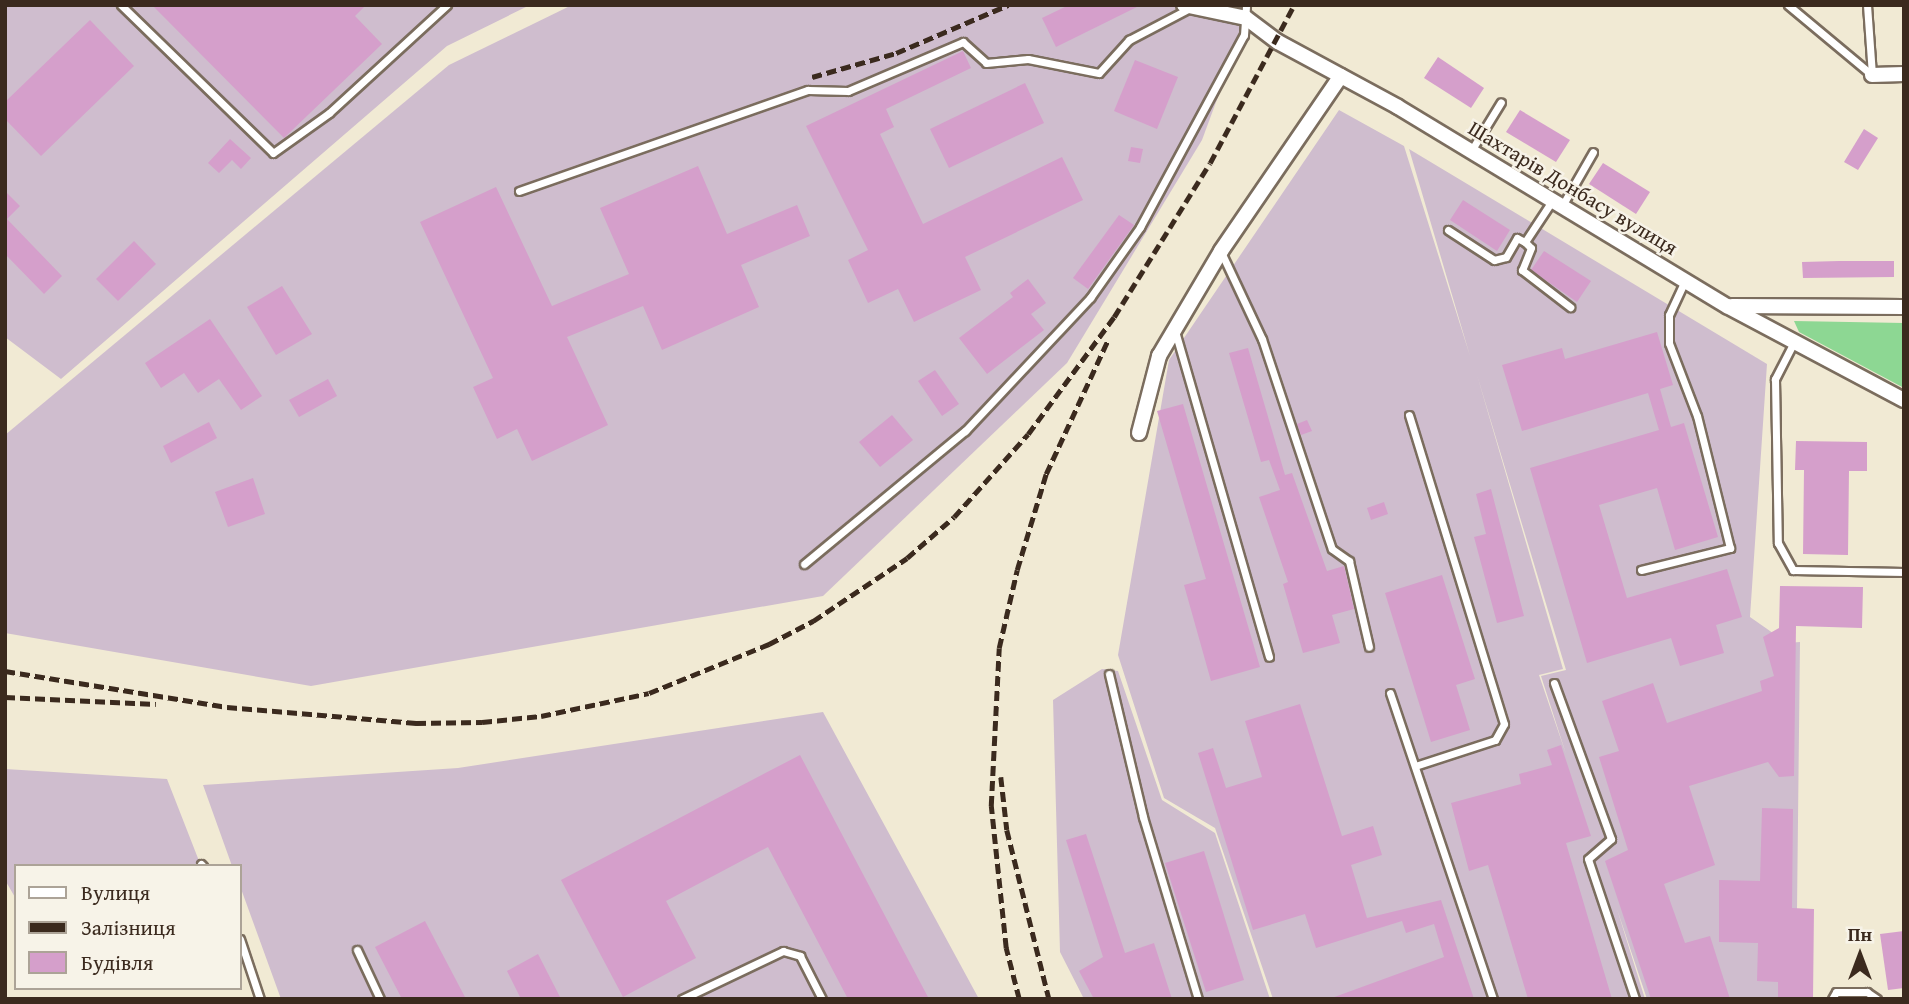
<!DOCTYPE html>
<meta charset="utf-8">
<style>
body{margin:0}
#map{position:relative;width:1909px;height:1004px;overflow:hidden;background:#f1ead4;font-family:"Gentium Book Plus",serif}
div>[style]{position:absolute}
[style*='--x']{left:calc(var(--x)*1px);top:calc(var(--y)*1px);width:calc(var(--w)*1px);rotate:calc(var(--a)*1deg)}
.industrial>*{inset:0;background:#cfbdce}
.green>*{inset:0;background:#8dd793}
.building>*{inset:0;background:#d59fcb}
.roads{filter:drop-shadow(2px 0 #7b6d5e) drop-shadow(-2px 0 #7b6d5e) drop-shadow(0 2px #7b6d5e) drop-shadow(0 -2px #7b6d5e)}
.lane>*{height:7px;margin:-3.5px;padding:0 3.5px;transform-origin:3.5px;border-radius:3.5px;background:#fff}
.street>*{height:14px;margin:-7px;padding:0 7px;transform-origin:7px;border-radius:7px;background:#fff}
.rail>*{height:4.5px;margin-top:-2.25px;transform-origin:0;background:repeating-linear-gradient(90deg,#3b2a1e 0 10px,transparent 0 15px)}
span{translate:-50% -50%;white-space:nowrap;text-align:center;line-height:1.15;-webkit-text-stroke:5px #f7f3e8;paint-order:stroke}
.street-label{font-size:21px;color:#3b2a1e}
.frame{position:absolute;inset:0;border:7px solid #3b2a1e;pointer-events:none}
.legend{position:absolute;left:14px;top:864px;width:228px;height:126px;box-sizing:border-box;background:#f7f3e8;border:2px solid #aca397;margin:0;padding:9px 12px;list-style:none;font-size:21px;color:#3b2a1e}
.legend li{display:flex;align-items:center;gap:14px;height:35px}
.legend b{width:35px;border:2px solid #aca397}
.north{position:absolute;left:1825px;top:920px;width:70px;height:70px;-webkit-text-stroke:5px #f7f3e8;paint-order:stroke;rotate:0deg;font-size:19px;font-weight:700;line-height:28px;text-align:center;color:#3b2a1e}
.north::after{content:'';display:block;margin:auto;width:24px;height:32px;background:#3b2a1e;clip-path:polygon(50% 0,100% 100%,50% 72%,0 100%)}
</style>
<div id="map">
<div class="industrial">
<i style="clip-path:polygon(5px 5px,530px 5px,447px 46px,61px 379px,5px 337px)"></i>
<i style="clip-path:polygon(572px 5px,1252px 5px,1202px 140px,1067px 363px,823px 596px,311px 686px,5px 633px,5px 435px,449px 65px)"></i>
<i style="clip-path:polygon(evenodd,1339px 110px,1404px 146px,1470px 356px,1409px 149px,1767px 364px,1750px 617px,1787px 643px,1800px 642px,1796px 999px,1647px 999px,1617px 909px,1645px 999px,1273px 999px,1215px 828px,1164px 798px,1118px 655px,1169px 360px,1339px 110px,1477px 375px,1566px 670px,1541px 676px,1566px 754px,1539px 675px,1563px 669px,1477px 375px)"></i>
<i style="clip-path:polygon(1102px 669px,1118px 671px,1162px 800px,1215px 833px,1270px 999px,1084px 999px,1060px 952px,1053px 700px)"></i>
<i style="clip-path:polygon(823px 712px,979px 999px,281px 999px,240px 886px,240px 866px,232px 866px,203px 785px,458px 768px)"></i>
<i style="clip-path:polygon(5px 769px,167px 779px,201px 866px,16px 866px,16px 899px,5px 880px)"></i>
</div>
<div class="green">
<i style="clip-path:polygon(1794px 321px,1904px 323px,1904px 388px,1799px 332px)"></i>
</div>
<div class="building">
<i style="clip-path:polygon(152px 5px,366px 5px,355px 16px,382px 44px,284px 138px)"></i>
<i style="clip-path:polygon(1069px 5px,1141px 5px,1056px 47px,1042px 18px)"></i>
<i style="clip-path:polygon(90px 20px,134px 66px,41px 156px,5px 119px,5px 102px)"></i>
<i style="clip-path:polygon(963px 51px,971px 68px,886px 109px,894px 127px,880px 134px,923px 224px,1062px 157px,1083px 200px,965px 257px,981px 290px,914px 322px,898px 289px,868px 303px,848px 260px,868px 250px,806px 126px)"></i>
<i style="clip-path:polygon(1438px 57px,1484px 88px,1471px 108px,1424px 78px)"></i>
<i style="clip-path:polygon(1135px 60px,1178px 77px,1157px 129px,1114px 111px)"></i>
<i style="clip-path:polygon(1025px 83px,1044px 123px,949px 168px,930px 129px)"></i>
<i style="clip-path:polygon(1520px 110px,1570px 140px,1556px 162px,1506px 132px)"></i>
<i style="clip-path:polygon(1864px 129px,1878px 138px,1858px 170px,1844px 162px)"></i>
<i style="clip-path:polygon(230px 139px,251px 158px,241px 169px,232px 160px,219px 173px,208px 163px)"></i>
<i style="clip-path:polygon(1131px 147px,1143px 149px,1140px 163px,1128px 161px)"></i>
<i style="clip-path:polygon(1603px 163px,1650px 192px,1636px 214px,1589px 184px)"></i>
<i style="clip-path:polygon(698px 166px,727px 234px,797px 205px,810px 236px,741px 265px,759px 307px,662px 350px,643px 306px,567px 337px,608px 425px,532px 461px,517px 429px,497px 439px,473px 387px,493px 378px,420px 222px,496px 187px,552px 306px,629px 274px,600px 208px)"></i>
<i style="clip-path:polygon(5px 191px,20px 206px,7px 219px,62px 276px,44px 294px,5px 254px)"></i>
<i style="clip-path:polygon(1463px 200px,1510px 230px,1497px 251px,1450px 220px)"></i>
<i style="clip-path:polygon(1119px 215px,1134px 225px,1088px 289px,1073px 278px)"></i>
<i style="clip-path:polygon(134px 241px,156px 264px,118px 301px,96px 279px)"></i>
<i style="clip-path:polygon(1544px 251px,1591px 281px,1577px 302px,1531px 270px)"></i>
<i style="clip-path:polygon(1839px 261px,1894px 261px,1894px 277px,1803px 278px,1802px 262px)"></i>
<i style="clip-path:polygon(1028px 279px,1046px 303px,1031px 314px,1044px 330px,987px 374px,959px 338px,1013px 297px,1010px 293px)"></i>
<i style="clip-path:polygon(282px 286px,312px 334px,276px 355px,247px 307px)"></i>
<i style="clip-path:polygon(210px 319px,262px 396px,241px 410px,219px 379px,198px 393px,184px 373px,161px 388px,145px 363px)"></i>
<i style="clip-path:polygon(1657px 332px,1673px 385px,1660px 389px,1671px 427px,1684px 423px,1718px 537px,1675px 550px,1657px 488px,1599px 505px,1627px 598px,1727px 569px,1742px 617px,1716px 625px,1724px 653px,1680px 666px,1671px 638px,1587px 663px,1530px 468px,1659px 430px,1648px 393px,1522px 431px,1502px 365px,1562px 348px,1565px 359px)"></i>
<i style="clip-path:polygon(1248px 348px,1285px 475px,1292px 473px,1327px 571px,1344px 566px,1354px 609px,1332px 615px,1340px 643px,1303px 653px,1283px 584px,1288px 582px,1259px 497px,1280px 490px,1269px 460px,1261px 462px,1229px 353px)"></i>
<i style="clip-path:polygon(935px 370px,959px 404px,942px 416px,918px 381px)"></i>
<i style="clip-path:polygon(328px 379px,337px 396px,299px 417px,289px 400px)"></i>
<i style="clip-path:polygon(1183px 404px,1260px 667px,1211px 681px,1184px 585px,1206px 579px,1157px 411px)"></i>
<i style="clip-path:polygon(892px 415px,913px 440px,880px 467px,859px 442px)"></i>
<i style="clip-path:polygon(1307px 420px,1312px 431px,1301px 435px,1297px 424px)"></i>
<i style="clip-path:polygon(209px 422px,217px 438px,171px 463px,163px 446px)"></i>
<i style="clip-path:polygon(1796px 441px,1867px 442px,1867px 471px,1849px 471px,1848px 555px,1803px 554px,1804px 470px,1795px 470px)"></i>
<i style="clip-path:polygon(253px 478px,265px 514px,228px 527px,215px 492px)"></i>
<i style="clip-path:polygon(1491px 489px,1524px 616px,1497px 623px,1474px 537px,1486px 534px,1476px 494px)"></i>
<i style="clip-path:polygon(1384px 502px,1388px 514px,1371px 520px,1367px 508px)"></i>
<i style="clip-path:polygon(1442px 575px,1475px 679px,1456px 685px,1470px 730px,1431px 742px,1385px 593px)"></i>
<i style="clip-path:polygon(1780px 586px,1863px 587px,1862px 628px,1796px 626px,1794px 776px,1779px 777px,1768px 762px,1689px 786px,1715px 865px,1664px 884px,1685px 943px,1710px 936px,1730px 999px,1651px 999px,1605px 861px,1628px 850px,1599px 757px,1619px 751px,1602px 701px,1653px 683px,1667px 723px,1762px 691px,1760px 681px,1774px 676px,1763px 637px,1779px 628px)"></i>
<i style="clip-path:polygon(1300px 704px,1342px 836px,1373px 826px,1382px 855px,1351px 865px,1367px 918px,1441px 900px,1474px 999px,1329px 999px,1444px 957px,1434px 924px,1406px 933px,1402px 921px,1316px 948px,1305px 914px,1253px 930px,1198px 753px,1213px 748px,1226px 788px,1262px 777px,1245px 721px)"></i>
<i style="clip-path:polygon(1561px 745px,1591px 836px,1566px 843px,1612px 999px,1528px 999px,1488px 865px,1469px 871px,1451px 803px,1521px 784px,1519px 774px,1552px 765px,1547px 750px)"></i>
<i style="clip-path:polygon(800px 755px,929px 999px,848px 999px,768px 847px,666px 901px,696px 958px,623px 997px,561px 880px)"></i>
<i style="clip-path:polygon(1762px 808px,1793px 809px,1792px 908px,1814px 909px,1813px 999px,1778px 999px,1778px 982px,1757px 981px,1758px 943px,1719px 942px,1719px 880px,1760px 881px)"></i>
<i style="clip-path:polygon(1086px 834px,1125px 953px,1154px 943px,1172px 999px,1094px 999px,1079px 971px,1103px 957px,1066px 840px)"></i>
<i style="clip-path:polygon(1204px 851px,1244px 980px,1206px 992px,1165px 863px)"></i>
<i style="clip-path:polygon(425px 921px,466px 999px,402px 999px,375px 947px)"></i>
<i style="clip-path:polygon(1904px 931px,1904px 988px,1888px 990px,1880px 934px)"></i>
<i style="clip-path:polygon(538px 954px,561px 999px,521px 999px,507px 971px)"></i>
</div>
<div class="roads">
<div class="lane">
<i style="--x:121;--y:5;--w:212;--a:44.2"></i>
<i style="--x:273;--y:153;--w:69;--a:-35.5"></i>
<i style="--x:329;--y:113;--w:160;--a:-42.5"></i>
<i style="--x:1788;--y:5;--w:109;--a:39.8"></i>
<i style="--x:1867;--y:5;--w:70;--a:85.9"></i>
<i style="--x:1471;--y:151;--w:57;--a:-58.5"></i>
<i style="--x:519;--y:191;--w:306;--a:-19.3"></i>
<i style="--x:808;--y:90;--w:40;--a:1.4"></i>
<i style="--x:848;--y:91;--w:125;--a:-23.1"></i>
<i style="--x:963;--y:42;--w:31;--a:42"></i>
<i style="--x:986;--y:63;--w:42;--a:-5.4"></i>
<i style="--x:1028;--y:59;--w:72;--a:11.2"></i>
<i style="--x:1099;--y:73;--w:45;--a:-47.7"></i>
<i style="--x:1129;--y:40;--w:67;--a:-27.7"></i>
<i style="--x:1552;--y:201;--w:49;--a:123.4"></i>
<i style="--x:1525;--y:242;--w:8;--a:45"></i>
<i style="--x:1531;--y:248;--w:24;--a:112"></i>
<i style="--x:1522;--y:270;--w:61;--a:37.6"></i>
<i style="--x:1562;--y:206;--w:62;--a:-60.1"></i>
<i style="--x:1448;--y:230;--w:55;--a:33.1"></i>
<i style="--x:1494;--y:260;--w:12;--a:-14"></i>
<i style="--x:1506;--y:257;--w:22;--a:-60"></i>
<i style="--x:1517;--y:238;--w:9;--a:27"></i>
<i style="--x:1221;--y:252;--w:96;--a:64.8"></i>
<i style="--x:1262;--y:339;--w:221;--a:71.6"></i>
<i style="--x:1332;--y:549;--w:21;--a:35"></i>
<i style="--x:1349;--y:561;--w:88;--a:76.9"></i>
<i style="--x:1175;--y:331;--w:339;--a:73.9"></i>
<i style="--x:1794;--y:342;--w:42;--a:117.2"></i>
<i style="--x:1775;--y:379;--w:164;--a:89"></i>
<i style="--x:1778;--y:543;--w:31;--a:61"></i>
<i style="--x:1793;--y:570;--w:111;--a:1"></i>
<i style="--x:1409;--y:415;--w:323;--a:72.9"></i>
<i style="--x:1504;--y:724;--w:18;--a:119"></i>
<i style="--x:1495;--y:740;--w:84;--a:162"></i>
<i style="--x:804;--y:564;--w:209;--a:-39.6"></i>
<i style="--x:965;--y:431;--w:183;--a:-46.8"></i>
<i style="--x:1090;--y:298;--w:87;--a:-54.8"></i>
<i style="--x:1140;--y:227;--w:218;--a:-61.6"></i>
<i style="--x:1244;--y:35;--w:30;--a:-86"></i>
<i style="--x:1641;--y:570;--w:92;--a:-13.9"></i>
<i style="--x:1730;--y:548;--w:136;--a:-104"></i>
<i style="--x:1697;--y:416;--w:78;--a:-111"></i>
<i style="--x:1669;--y:343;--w:28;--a:-90"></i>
<i style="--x:1669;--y:315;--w:38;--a:-65"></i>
<i style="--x:1109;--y:674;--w:147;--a:76.6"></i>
<i style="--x:1143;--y:817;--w:190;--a:73.2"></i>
<i style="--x:1554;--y:683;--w:166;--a:69.9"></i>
<i style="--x:1611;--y:839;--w:30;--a:139"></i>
<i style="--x:1588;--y:859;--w:148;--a:71.4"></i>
<i style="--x:1390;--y:693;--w:323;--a:71.4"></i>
<i style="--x:201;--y:864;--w:3;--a:45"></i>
<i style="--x:240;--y:939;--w:63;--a:71.6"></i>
<i style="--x:357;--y:950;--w:54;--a:64.9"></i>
<i style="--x:682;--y:999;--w:112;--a:-25.4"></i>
<i style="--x:783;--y:951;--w:18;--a:16"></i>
<i style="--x:800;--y:956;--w:48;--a:62.9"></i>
<i style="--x:1832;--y:999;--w:8;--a:-60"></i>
<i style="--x:1836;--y:992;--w:31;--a:0"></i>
<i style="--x:1867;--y:992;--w:12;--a:35"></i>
</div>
<div class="street">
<i style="--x:1184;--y:5;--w:63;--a:11.8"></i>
<i style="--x:1246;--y:18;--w:40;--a:37"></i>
<i style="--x:1278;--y:42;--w:136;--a:28.4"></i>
<i style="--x:1398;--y:107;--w:385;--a:31.2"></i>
<i style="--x:1727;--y:306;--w:200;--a:28"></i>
<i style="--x:1872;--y:75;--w:32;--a:-2"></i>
<i style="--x:1732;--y:306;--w:172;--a:0.3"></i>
<i style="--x:1139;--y:433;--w:80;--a:-75.4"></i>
<i style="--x:1159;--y:356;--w:122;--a:-59.4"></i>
<i style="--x:1221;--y:251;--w:212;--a:-55.6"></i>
</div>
</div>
<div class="rail">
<i style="--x:812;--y:77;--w:87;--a:-15.9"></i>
<i style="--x:896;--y:53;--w:122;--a:-23.2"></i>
<i style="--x:5;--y:671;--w:225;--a:9.2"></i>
<i style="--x:227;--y:707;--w:190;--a:4.8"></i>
<i style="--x:416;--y:723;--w:66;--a:-0.9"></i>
<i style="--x:482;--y:722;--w:59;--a:-5.8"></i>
<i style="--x:541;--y:716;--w:110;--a:-12"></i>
<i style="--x:649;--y:693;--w:130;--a:-22.2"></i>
<i style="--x:769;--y:644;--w:50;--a:-27.6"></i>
<i style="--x:813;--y:621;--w:113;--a:-33.8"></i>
<i style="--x:907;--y:558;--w:62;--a:-41.1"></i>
<i style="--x:954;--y:517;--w:111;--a:-48.3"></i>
<i style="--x:1028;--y:434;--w:145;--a:-53.7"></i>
<i style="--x:1114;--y:317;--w:181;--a:-58.1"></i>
<i style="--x:1210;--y:163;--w:179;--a:-62"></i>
<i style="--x:5;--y:697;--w:151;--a:2.7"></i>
<i style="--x:1001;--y:777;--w:53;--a:83.5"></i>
<i style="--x:1007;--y:830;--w:174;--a:76"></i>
<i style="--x:1019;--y:999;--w:53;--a:-104.3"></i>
<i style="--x:1006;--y:948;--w:143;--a:-96"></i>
<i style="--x:991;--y:806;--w:158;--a:-87.1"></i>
<i style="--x:999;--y:648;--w:80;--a:-77"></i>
<i style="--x:1017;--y:570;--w:100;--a:-73.2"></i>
<i style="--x:1046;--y:474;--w:148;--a:-65.2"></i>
</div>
<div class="street-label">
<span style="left:1573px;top:188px;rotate:31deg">Шахтарів Донбасу вулиця</span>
</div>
<div class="frame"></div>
<ul class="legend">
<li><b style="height:9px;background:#fff"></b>Вулиця</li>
<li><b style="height:9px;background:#3b2a1e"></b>Залізниця</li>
<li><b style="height:19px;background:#d59fcb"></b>Будівля</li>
</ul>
<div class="north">Пн</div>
</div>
